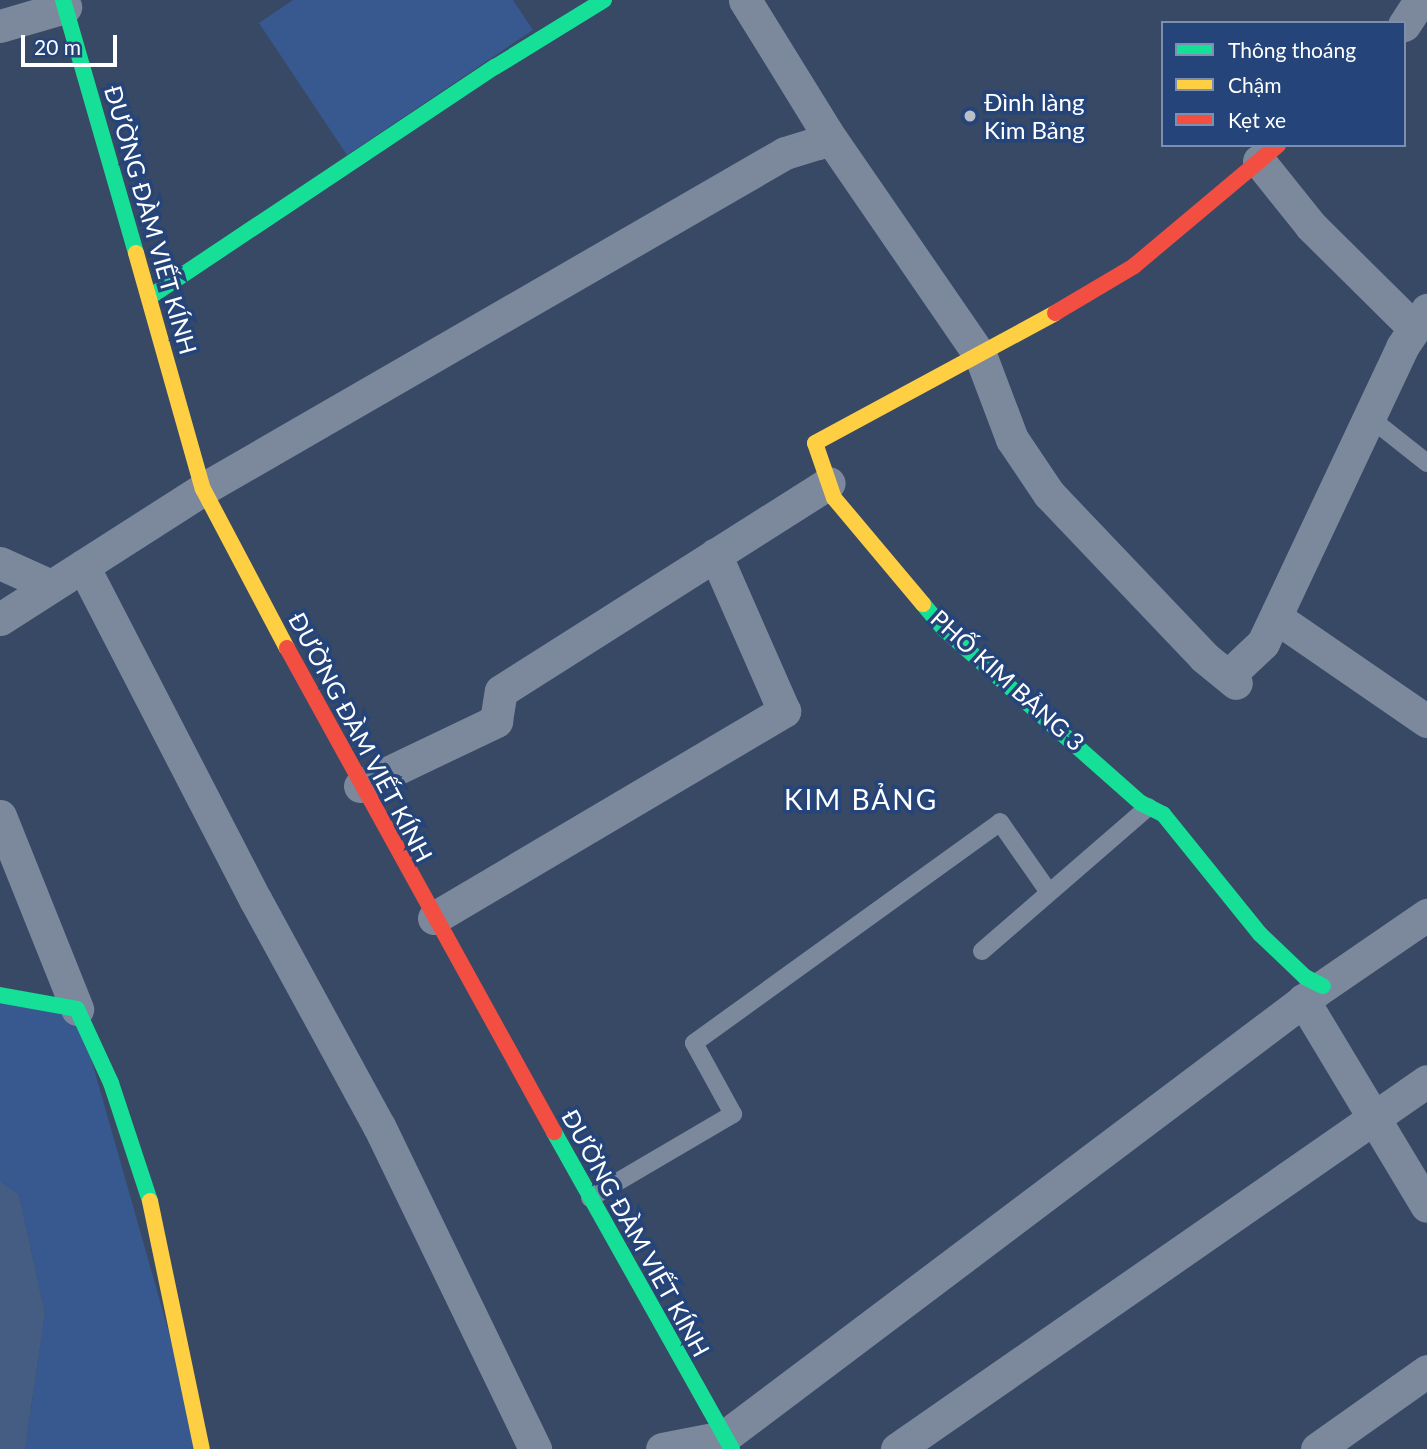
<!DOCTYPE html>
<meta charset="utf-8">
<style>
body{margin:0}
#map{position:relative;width:1427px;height:1449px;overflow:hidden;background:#384966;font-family:Lato,sans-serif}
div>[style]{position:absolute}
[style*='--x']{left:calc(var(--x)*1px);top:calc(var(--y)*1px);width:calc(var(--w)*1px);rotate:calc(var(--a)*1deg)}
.green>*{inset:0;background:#375990}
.water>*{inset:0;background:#455c83}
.lane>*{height:18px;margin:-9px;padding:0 9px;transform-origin:9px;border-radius:9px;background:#7c899d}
.street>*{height:33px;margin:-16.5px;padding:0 16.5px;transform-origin:16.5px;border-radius:16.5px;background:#7c899d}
.fast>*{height:16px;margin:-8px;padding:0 8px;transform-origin:8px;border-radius:8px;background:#16e098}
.slow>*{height:16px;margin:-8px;padding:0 8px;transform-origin:8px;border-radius:8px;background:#ffcf43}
.jam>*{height:16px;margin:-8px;padding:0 8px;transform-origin:8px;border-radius:8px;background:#f24e42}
.dots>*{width:19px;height:19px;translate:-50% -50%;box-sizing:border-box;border:4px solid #24447a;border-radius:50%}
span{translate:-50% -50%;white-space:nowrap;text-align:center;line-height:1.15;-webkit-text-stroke:7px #24447a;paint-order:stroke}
.poi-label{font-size:24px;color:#fff}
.left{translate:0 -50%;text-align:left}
.street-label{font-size:24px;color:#fff}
.quarter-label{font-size:28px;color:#fff;letter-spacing:2px}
.legend{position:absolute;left:1161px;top:21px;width:245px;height:126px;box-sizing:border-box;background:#24447a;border:2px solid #7c8faf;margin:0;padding:9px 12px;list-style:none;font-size:21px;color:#fff}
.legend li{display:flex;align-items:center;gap:14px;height:35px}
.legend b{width:35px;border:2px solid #7c8faf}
.scale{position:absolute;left:21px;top:35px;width:96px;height:32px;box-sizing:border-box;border:4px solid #fff;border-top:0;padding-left:9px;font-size:21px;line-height:24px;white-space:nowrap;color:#fff;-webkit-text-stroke:5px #24447a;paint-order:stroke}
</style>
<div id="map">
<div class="green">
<i style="clip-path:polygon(293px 0,513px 0,533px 30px,347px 155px,259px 23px)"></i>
<i style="clip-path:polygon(0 995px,77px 1009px,202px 1449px,25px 1449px,45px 1313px,19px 1195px,0 1181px)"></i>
</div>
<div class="water">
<i style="clip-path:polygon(0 1181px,19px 1195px,45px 1313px,25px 1449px,0 1449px)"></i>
</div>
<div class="lane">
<i style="--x:1369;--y:417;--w:74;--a:38.4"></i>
<i style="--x:982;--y:951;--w:220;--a:-40.9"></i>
<i style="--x:590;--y:1198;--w:166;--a:-30.4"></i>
<i style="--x:733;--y:1114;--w:81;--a:-118.8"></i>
<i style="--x:694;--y:1043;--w:377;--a:-35.8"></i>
<i style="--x:1000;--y:822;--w:84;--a:55.2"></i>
</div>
<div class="street">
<i style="--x:1404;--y:25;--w:30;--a:-57"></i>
<i style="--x:0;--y:26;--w:68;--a:-16.3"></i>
<i style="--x:827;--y:133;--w:272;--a:55.5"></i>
<i style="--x:981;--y:357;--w:88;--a:69.3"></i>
<i style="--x:1012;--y:439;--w:66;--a:56.1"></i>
<i style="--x:1049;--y:494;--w:225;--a:46.4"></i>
<i style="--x:1204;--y:657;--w:41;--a:39.1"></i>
<i style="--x:1259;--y:161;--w:83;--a:51.3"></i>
<i style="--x:1311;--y:226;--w:146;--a:44.7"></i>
<i style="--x:0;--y:563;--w:56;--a:24.3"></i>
<i style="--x:83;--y:566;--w:375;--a:62.7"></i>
<i style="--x:255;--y:899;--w:259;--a:61.4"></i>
<i style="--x:379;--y:1126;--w:359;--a:64.2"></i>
<i style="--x:1277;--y:618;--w:182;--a:34.5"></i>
<i style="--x:0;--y:619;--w:241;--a:-32.6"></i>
<i style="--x:203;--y:489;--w:672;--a:-30"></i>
<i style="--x:785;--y:153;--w:34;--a:-17"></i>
<i style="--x:818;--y:143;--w:13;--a:-48"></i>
<i style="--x:827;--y:133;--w:156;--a:-121.7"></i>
<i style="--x:1228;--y:676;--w:48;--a:-43.3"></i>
<i style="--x:1263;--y:643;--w:327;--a:-64.8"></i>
<i style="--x:1402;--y:347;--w:45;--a:-56"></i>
<i style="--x:360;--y:786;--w:151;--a:-25.5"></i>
<i style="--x:496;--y:721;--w:30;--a:-81"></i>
<i style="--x:501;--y:691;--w:388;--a:-32.4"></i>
<i style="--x:0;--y:816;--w:208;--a:68.2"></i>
<i style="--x:434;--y:918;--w:407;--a:-30.6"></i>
<i style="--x:784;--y:711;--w:171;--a:-113.7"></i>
<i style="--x:1303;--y:1000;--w:240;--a:59"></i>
<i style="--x:662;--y:1449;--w:63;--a:-11"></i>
<i style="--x:724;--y:1437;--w:741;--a:-36.99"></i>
<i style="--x:1316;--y:991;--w:135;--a:-34.4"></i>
<i style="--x:897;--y:1449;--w:645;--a:-34.77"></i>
<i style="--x:1317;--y:1449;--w:135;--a:-35.3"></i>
</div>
<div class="fast">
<i style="--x:63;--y:0;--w:263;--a:73.9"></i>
<i style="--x:151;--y:296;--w:413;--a:-33.7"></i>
<i style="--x:495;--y:67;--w:128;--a:-31.6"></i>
<i style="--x:923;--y:604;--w:33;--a:50"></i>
<i style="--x:944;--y:629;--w:263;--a:41.5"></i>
<i style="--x:1141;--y:803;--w:25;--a:27"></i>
<i style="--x:1163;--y:814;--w:154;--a:51.1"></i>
<i style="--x:1260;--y:934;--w:62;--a:43.7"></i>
<i style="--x:1305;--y:977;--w:20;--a:27"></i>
<i style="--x:0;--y:995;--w:78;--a:10.3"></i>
<i style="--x:77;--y:1009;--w:81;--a:65.3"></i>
<i style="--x:111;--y:1083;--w:124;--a:71.7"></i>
<i style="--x:554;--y:1132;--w:364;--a:60.7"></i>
</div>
<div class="slow">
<i style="--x:136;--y:253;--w:245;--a:74.2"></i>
<i style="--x:203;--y:489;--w:180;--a:62.2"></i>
<i style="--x:923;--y:604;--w:138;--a:-130"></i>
<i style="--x:834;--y:498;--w:58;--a:-109.1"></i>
<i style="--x:815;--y:443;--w:273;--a:-28.4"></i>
<i style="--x:150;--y:1201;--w:253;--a:78.2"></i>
</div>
<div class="jam">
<i style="--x:1055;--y:313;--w:92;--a:-30.7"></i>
<i style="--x:1134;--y:266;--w:188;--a:-40"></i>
<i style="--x:287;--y:648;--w:553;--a:61.12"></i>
</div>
<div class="dots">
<i style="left:970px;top:116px;background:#b9bfc9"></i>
</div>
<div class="poi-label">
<span class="left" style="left:984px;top:116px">Đình làng<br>Kim Bảng</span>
</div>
<div class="street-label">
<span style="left:151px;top:220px;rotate:74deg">ĐƯỜNG ĐÀM VIẾT KÍNH</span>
<span style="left:1008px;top:680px;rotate:42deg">PHỐ KIM BẢNG 3</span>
<span style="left:361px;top:737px;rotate:62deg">ĐƯỜNG ĐÀM VIẾT KÍNH</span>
<span style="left:636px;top:1233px;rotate:61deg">ĐƯỜNG ĐÀM VIẾT KÍNH</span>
</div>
<div class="quarter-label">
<span style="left:861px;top:799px">KIM BẢNG</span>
</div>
<ul class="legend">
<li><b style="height:9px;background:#16e098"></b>Thông thoáng</li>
<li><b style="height:9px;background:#ffcf43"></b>Chậm</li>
<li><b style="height:9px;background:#f24e42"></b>Kẹt xe</li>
</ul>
<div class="scale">20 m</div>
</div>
